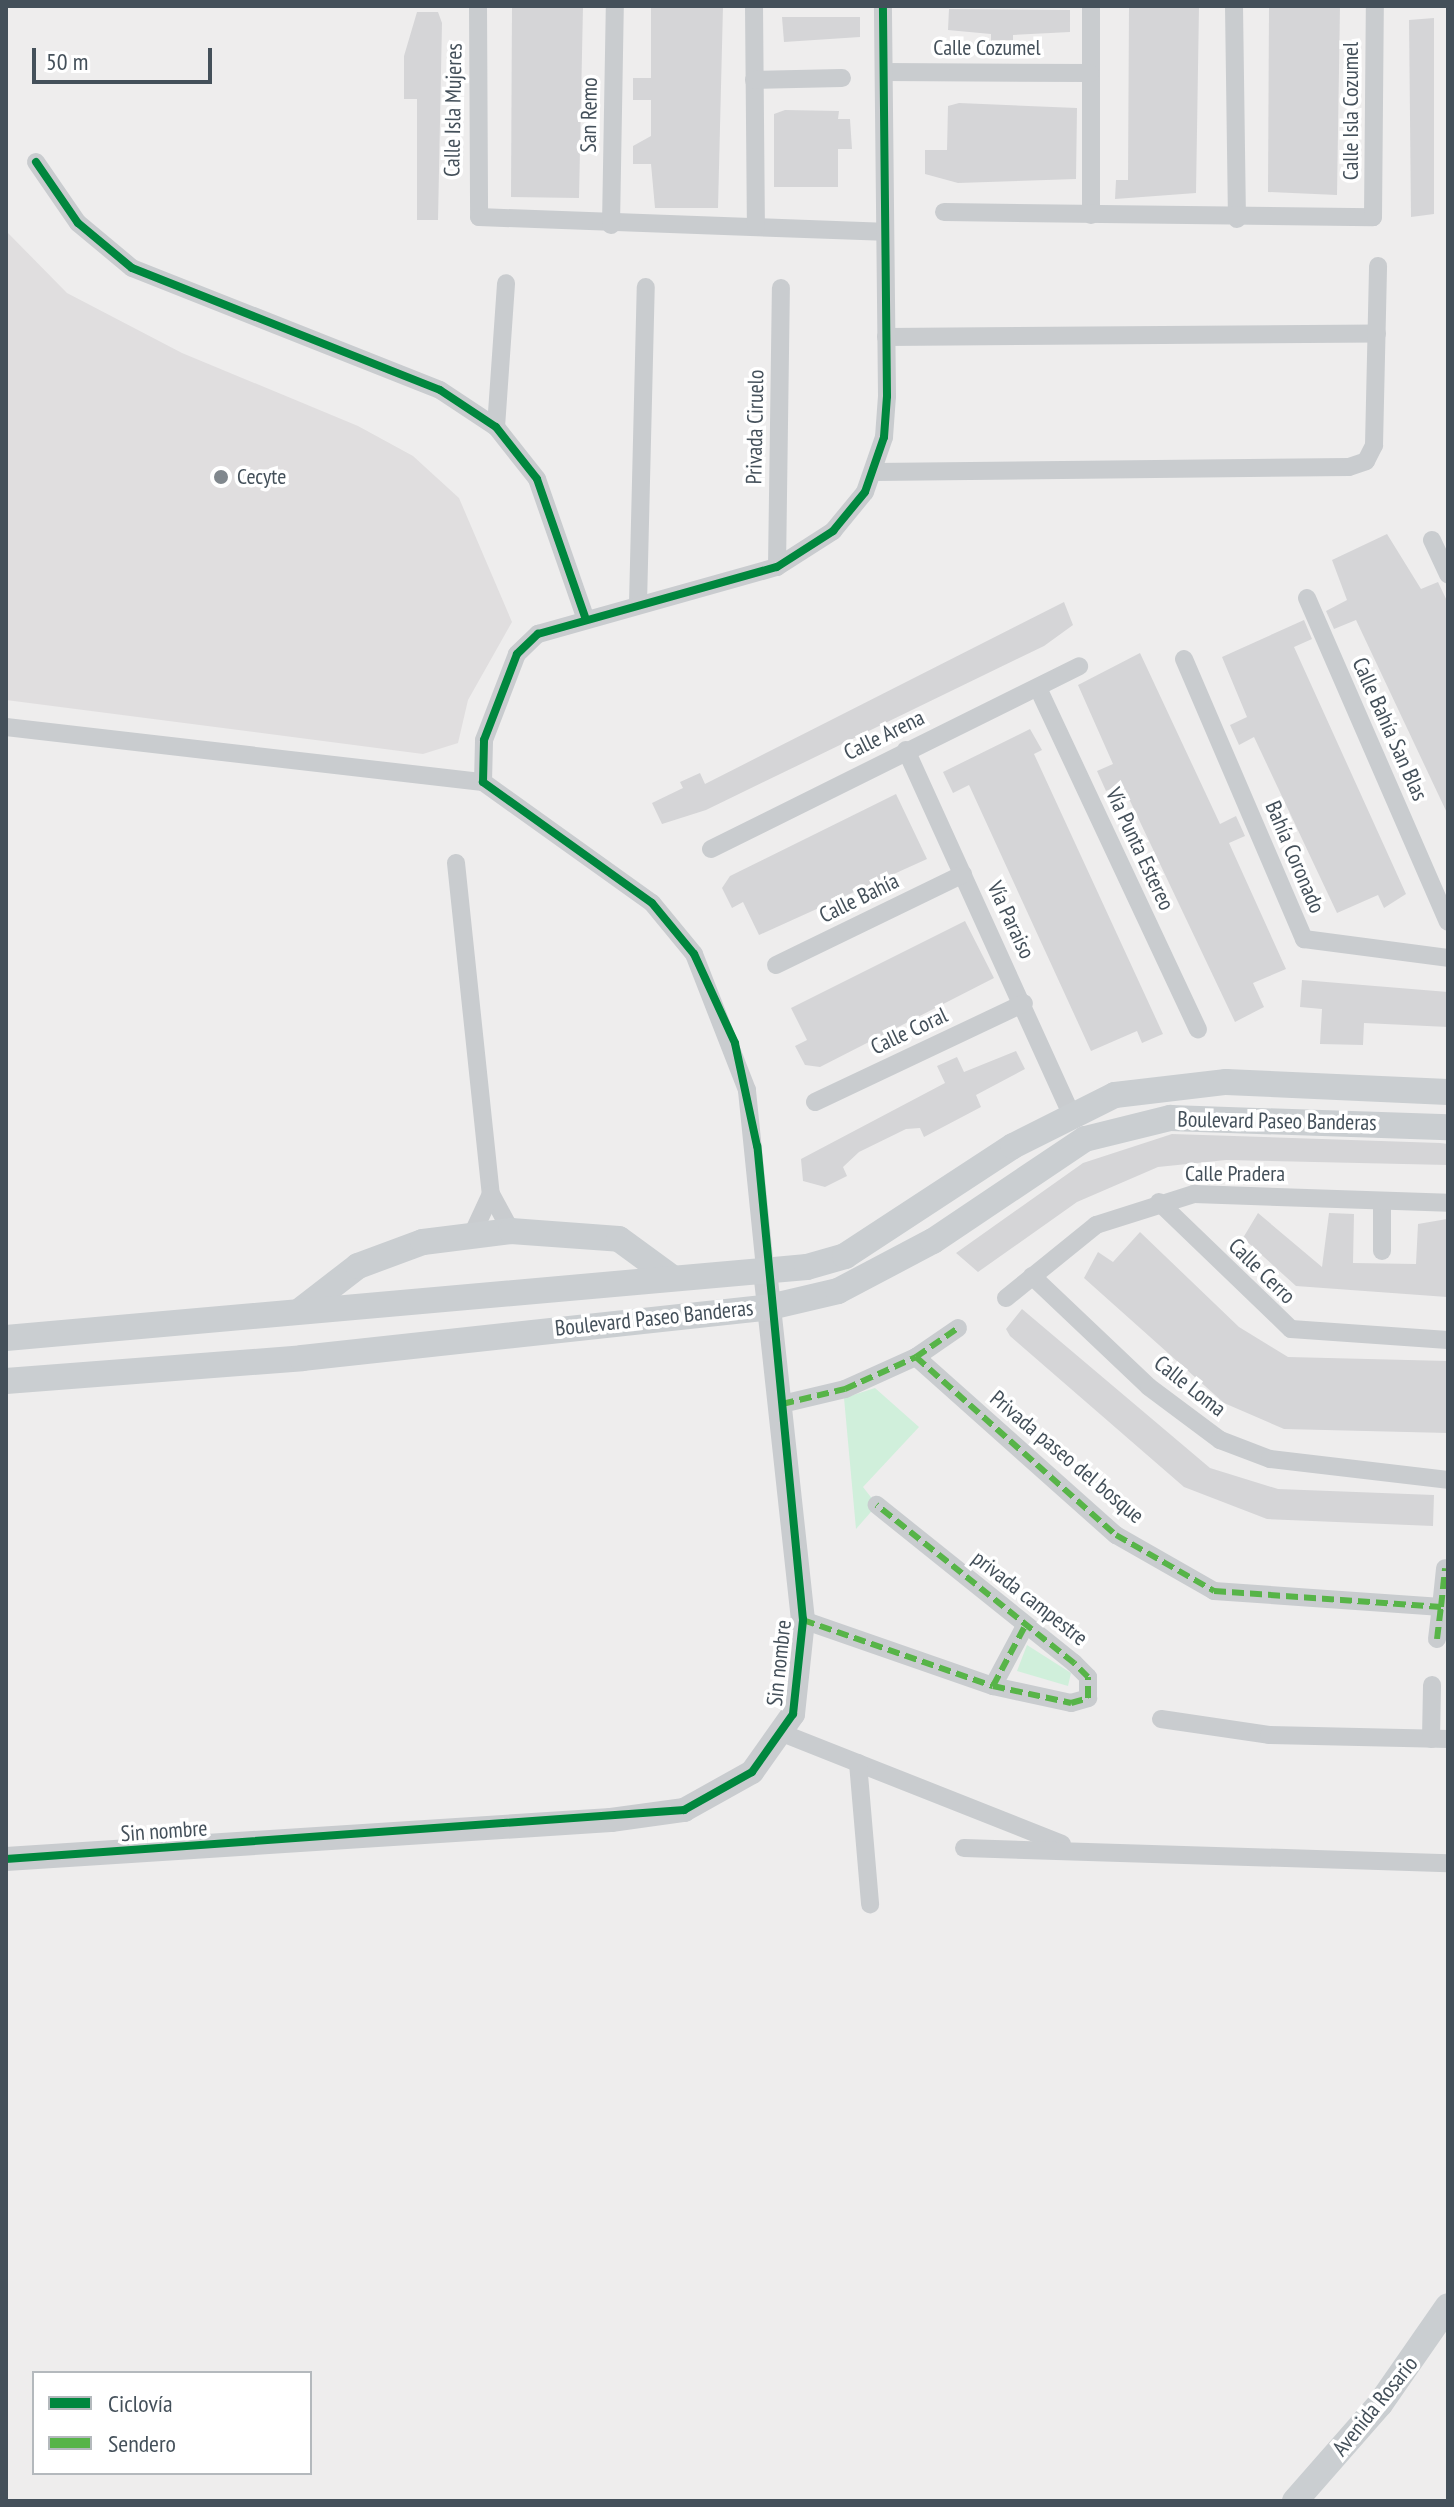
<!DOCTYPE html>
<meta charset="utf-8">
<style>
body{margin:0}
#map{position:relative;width:1454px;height:2507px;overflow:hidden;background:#eeeded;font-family:"PT Sans Narrow",sans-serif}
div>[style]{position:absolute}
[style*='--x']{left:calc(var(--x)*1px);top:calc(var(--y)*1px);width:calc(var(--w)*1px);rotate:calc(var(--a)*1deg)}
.education>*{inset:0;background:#e0dedf}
.green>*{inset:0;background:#d0efdb}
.building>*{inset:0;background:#d5d5d7}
.minor>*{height:18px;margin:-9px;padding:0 9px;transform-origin:9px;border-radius:9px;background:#c9cccf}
.tertiary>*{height:24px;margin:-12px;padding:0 12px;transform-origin:12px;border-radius:12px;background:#c9cccf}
.secondary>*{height:26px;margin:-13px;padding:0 13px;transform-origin:13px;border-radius:13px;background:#caced1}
.quiet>*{height:6px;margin-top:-3px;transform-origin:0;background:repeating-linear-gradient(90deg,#57b448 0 12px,transparent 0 18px)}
.cycleway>*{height:8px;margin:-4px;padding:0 4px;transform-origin:4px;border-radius:4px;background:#00873e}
.dots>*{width:22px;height:22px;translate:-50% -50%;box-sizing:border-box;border:4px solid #fff;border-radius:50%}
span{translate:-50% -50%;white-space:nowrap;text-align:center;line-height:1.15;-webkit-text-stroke:7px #fff;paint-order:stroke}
.street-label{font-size:22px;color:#44505a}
.poi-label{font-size:22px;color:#44505a}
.left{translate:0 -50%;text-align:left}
.frame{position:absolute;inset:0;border:8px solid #44505a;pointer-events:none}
.legend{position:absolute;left:32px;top:2371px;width:280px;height:104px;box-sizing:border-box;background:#fff;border:2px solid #b4b9bd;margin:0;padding:10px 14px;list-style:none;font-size:24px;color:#44505a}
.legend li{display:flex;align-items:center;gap:16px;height:40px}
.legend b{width:40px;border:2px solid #b4b9bd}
.scale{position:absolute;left:32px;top:48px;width:180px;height:36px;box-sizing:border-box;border:4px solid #44505a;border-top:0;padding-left:10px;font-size:24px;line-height:28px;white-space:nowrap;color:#44505a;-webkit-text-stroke:6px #fff;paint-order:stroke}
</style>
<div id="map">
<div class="education">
<i style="clip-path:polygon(6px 231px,67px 293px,182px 353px,358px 426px,413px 456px,459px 498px,512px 622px,468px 700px,458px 743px,423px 754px,6px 700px)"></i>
</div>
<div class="green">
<i style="clip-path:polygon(875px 1388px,919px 1427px,863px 1487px,877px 1505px,856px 1529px,844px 1398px)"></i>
<i style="clip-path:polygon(1027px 1645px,1071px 1673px,1068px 1686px,1017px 1671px)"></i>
</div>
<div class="building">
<i style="clip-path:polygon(512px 6px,583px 6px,579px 198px,511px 197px)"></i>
<i style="clip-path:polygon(651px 6px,723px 6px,718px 208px,655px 208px,651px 164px,633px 164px,633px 146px,651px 136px,651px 100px,633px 100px,633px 78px,651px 78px)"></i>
<i style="clip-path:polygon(1129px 6px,1199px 6px,1196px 193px,1115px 199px,1116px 180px,1128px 180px)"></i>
<i style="clip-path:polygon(1269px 6px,1340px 6px,1337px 195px,1268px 192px)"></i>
<i style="clip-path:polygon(949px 9px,1070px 10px,1070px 32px,1013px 35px,1013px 52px,991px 53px,991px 34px,948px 30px)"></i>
<i style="clip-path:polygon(417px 12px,438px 12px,442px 23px,438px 220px,417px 220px,417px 99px,404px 99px,404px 56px)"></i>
<i style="clip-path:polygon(782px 17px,860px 17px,860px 37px,784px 42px)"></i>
<i style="clip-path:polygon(1434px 18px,1434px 214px,1411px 217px,1409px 20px)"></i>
<i style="clip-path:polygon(959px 103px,1077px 108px,1076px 179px,958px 183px,925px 174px,925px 150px,947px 150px,948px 106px)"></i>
<i style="clip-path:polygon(785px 110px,839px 111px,838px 119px,850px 119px,852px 149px,838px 149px,838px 187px,774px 187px,774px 114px)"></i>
<i style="clip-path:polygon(1387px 534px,1421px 589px,1438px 582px,1448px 603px,1448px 815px,1356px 620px,1334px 629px,1326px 611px,1347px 600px,1332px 560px)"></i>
<i style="clip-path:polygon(1064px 602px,1073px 625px,1044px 646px,706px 810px,662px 824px,652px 803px,683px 788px,680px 782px,700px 773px,705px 784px)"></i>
<i style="clip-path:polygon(1304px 620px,1312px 639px,1294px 647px,1406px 894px,1384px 908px,1378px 895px,1337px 913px,1254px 737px,1239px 745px,1230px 725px,1247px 717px,1222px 657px)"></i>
<i style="clip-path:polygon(1140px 653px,1220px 824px,1236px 816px,1245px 836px,1229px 843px,1286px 969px,1253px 983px,1264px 1007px,1235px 1022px,1122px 784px,1106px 791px,1097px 771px,1113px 764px,1078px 685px)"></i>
<i style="clip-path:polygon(1030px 729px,1042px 750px,1034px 754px,1163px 1034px,1142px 1043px,1137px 1031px,1091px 1051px,969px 785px,953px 793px,943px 772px)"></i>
<i style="clip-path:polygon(896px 794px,927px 859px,759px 935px,743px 902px,732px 908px,722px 888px,730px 876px)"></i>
<i style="clip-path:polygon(965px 921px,994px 978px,820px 1067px,805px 1065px,795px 1046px,807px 1040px,791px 1008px)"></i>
<i style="clip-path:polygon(1302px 980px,1448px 992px,1448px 1027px,1364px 1023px,1363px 1045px,1320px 1044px,1322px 1009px,1300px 1007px)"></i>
<i style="clip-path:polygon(1016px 1051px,1025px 1069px,976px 1095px,981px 1107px,924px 1137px,920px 1128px,906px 1129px,859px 1152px,843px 1167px,847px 1176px,825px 1187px,803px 1181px,801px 1159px,945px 1083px,937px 1066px,957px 1057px,964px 1072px)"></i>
<i style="clip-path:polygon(1172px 1134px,1440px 1143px,1448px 1144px,1448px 1165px,1226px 1160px,1158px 1167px,1077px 1202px,978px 1272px,956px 1253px,1083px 1163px)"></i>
<i style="clip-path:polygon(1258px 1213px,1322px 1267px,1329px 1213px,1354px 1214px,1353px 1263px,1416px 1264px,1418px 1224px,1447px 1219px,1447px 1297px,1296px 1286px,1243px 1238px)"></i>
<i style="clip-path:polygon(1140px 1232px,1239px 1327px,1288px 1357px,1448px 1361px,1448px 1433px,1284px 1429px,1224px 1403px,1084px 1278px,1098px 1252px,1113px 1262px)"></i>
<i style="clip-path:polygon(1022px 1309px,1210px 1468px,1278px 1489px,1434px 1495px,1433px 1526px,1267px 1519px,1184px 1487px,1010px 1336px,1006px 1329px)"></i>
</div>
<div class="minor">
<i style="--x:478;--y:6;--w:211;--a:89.7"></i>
<i style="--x:479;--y:217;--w:404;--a:2.1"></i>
<i style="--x:754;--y:6;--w:220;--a:89.5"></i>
<i style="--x:1091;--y:6;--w:209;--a:90"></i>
<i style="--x:1234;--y:6;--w:213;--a:89.2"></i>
<i style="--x:884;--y:72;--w:206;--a:0.3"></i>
<i style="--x:754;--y:80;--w:88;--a:-1.3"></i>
<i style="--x:36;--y:162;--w:74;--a:55.5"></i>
<i style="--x:78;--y:223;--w:70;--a:39.8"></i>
<i style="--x:132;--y:268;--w:331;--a:21.6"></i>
<i style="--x:440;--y:390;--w:67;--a:33.5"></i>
<i style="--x:496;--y:427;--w:66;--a:51.7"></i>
<i style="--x:537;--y:479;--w:146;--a:70.8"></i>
<i style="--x:944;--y:212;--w:429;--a:0.7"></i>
<i style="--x:1373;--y:217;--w:211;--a:-89.5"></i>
<i style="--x:611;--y:225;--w:219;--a:-89"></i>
<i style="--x:886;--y:337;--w:491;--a:-0.4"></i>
<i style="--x:496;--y:427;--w:144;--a:-86"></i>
<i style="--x:874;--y:472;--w:475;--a:-0.6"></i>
<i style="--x:1349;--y:467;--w:18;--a:-19"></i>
<i style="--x:1366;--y:461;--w:18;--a:-63"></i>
<i style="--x:1374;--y:445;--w:179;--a:-88.7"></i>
<i style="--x:1432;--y:540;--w:38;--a:65"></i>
<i style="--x:777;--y:567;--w:279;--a:-89.2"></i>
<i style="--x:1307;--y:598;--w:353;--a:66.5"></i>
<i style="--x:638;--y:604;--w:317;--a:-88.6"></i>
<i style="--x:1184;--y:659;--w:305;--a:66.8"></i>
<i style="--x:1304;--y:939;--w:145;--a:7.5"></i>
<i style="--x:1038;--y:688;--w:377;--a:64.9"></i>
<i style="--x:6;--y:727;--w:480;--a:6.6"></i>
<i style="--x:906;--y:750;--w:397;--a:65.6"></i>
<i style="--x:711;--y:849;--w:411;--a:-26.4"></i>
<i style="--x:456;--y:863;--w:333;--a:84"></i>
<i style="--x:491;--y:1194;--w:42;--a:61.6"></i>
<i style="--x:776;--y:965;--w:208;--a:-25.9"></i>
<i style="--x:815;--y:1102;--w:231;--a:-25.3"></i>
<i style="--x:1382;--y:1201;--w:50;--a:90"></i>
<i style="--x:1159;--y:1202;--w:183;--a:43.9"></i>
<i style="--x:1291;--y:1329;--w:157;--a:4"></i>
<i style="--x:471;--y:1237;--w:47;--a:-65.1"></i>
<i style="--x:765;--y:1268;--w:179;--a:-95.8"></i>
<i style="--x:747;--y:1090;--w:146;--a:-111.3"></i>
<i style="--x:694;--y:954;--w:66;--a:-129.5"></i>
<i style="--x:652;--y:903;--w:208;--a:-144.4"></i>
<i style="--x:483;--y:782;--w:42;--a:-88.6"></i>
<i style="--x:484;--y:740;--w:92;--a:-69"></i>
<i style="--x:517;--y:654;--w:29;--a:-44"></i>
<i style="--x:538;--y:634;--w:248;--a:-15.7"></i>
<i style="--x:777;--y:567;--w:67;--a:-32.7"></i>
<i style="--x:833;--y:531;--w:50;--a:-50.6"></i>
<i style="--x:865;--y:492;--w:58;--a:-70.9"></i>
<i style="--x:884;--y:437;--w:41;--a:-85.8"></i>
<i style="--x:887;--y:396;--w:390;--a:-90.6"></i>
<i style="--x:1032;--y:1276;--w:161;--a:43.5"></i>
<i style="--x:1149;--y:1387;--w:89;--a:36.7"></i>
<i style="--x:1220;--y:1440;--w:53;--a:20.8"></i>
<i style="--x:1270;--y:1459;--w:179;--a:6.7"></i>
<i style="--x:1006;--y:1298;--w:116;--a:-39"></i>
<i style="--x:1096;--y:1225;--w:103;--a:-17.6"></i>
<i style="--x:1194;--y:1194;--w:254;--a:2"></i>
<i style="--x:916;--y:1357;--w:268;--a:41.7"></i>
<i style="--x:1116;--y:1535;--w:113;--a:29.7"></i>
<i style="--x:1214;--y:1591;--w:228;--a:4"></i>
<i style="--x:1441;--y:1607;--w:39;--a:-84"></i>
<i style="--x:782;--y:1404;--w:65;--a:-13.4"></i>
<i style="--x:845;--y:1389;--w:78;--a:-24.3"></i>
<i style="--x:916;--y:1357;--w:51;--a:-34.6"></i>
<i style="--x:803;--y:1620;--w:201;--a:19.2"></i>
<i style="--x:993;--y:1686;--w:80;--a:12.3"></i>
<i style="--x:1071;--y:1703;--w:18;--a:-16"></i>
<i style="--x:1088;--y:1698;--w:21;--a:-90"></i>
<i style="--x:1088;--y:1677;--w:20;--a:-135"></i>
<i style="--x:1074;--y:1663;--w:253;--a:-141.3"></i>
<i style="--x:1437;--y:1639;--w:32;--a:-83"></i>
<i style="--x:993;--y:1686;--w:66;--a:-61.9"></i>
<i style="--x:1161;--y:1719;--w:109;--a:8.4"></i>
<i style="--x:1269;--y:1735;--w:179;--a:1.3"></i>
<i style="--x:782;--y:1733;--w:301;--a:21.6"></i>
<i style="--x:1431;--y:1739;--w:54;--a:-88.9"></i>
<i style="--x:858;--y:1763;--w:142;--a:85.1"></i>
<i style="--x:964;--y:1848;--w:484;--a:1.8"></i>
</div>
<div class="tertiary">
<i style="--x:6;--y:1859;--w:606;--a:-3.69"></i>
<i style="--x:611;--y:1820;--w:74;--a:-7.8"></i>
<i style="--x:684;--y:1810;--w:78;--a:-29.2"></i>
<i style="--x:752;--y:1772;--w:71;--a:-54.7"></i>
<i style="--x:793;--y:1714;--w:95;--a:-83.9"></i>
<i style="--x:803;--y:1620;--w:354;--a:-96.2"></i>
</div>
<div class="secondary">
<i style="--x:301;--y:1310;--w:72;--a:-37.7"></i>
<i style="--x:358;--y:1266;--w:69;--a:-20.3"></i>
<i style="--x:423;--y:1242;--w:89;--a:-7.1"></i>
<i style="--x:511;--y:1231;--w:108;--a:4.2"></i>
<i style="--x:619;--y:1239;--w:64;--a:36.2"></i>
<i style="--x:6;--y:1338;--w:804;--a:-5.07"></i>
<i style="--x:807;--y:1267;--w:40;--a:-16"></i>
<i style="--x:845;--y:1256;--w:201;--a:-33.2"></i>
<i style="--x:1013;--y:1146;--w:114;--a:-26.6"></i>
<i style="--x:1115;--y:1095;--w:112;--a:-6.7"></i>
<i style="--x:1226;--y:1082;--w:222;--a:2.6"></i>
<i style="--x:6;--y:1381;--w:297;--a:-4.4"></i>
<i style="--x:302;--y:1358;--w:471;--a:-6.2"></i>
<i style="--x:770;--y:1307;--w:70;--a:-13.2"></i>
<i style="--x:838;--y:1291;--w:107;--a:-27.8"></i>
<i style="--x:933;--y:1241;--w:183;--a:-33.9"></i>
<i style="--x:1085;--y:1139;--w:88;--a:-13.9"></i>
<i style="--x:1170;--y:1118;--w:278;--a:1.9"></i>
<i style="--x:1295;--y:2501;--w:129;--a:-48.8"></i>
<i style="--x:1380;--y:2404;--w:119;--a:-55.2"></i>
</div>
<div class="quiet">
<i style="--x:916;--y:1357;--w:268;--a:41.7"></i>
<i style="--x:1116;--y:1535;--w:113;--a:29.7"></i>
<i style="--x:1214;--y:1591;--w:228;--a:4"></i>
<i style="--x:1441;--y:1607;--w:39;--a:-84"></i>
<i style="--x:782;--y:1404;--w:65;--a:-13.4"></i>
<i style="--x:845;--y:1389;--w:78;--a:-24.3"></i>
<i style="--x:916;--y:1357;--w:51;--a:-34.6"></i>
<i style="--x:803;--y:1620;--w:201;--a:19.2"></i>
<i style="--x:993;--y:1686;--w:80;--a:12.3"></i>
<i style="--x:1071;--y:1703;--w:18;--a:-16"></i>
<i style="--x:1088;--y:1698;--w:21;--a:-90"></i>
<i style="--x:1088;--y:1677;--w:20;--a:-135"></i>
<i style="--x:1074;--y:1663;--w:253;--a:-141.3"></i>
<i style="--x:1437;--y:1639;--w:32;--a:-83"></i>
<i style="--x:993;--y:1686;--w:66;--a:-61.9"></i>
</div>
<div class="cycleway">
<i style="--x:36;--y:162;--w:74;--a:55.5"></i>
<i style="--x:78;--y:223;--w:70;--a:39.8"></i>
<i style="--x:132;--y:268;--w:331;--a:21.6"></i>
<i style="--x:440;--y:390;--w:67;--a:33.5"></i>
<i style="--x:496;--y:427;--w:66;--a:51.7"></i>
<i style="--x:537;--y:479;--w:146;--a:70.8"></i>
<i style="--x:6;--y:1859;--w:680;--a:-4.13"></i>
<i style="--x:684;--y:1810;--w:78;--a:-29.2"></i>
<i style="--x:752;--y:1772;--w:71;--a:-54.7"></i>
<i style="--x:793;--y:1714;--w:95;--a:-83.9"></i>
<i style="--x:803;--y:1620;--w:476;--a:-95.5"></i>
<i style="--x:757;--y:1146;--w:105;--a:-102.1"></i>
<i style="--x:735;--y:1043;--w:98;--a:-114.7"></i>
<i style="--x:694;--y:954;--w:66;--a:-129.5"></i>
<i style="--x:652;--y:903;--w:208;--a:-144.4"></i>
<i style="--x:483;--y:782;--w:42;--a:-88.6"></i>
<i style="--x:484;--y:740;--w:92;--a:-69"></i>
<i style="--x:517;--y:654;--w:29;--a:-44"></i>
<i style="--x:538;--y:634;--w:248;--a:-15.7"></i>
<i style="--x:777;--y:567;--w:67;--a:-32.7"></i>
<i style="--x:833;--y:531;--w:50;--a:-50.6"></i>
<i style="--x:865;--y:492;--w:58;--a:-70.9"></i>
<i style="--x:884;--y:437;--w:41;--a:-85.8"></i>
<i style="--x:887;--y:396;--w:390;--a:-90.6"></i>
</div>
<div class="dots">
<i style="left:221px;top:477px;background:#80878d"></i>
</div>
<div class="street-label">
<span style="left:987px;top:48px">Calle Cozumel</span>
<span style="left:453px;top:110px;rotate:-89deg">Calle Isla Mujeres</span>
<span style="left:1351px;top:111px;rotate:-90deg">Calle Isla Cozumel</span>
<span style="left:589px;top:115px;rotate:-89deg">San Remo</span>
<span style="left:755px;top:427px;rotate:-89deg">Privada Ciruelo</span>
<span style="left:1390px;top:729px;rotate:66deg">Calle Bahía San Blas</span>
<span style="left:884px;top:735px;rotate:-26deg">Calle Arena</span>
<span style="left:1140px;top:849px;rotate:65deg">Vía Punta Estereo</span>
<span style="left:1295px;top:857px;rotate:67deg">Bahía Coronado</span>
<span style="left:859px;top:898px;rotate:-26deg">Calle Bahía</span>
<span style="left:1011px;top:920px;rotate:65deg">Vía Paraiso</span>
<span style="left:909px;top:1031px;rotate:-25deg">Calle Coral</span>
<span style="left:1277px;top:1121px;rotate:1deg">Boulevard Paseo Banderas</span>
<span style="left:1235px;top:1174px">Calle Pradera</span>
<span style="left:1262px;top:1271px;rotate:44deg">Calle Cerro</span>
<span style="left:654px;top:1318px;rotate:-6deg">Boulevard Paseo Banderas</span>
<span style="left:1190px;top:1386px;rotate:38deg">Calle Loma</span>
<span style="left:1067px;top:1457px;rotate:40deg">Privada paseo del bosque</span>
<span style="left:1030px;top:1598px;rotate:38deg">privada campestre</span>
<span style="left:779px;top:1663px;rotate:-84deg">Sin nombre</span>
<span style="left:164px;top:1831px;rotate:-4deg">Sin nombre</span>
<span style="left:1375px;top:2406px;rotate:-51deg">Avenida Rosario</span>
</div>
<div class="poi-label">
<span class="left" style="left:237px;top:477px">Cecyte</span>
</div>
<div class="frame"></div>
<ul class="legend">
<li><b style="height:10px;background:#00873e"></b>Ciclovía</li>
<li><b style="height:10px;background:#57b448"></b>Sendero</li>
</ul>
<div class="scale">50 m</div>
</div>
